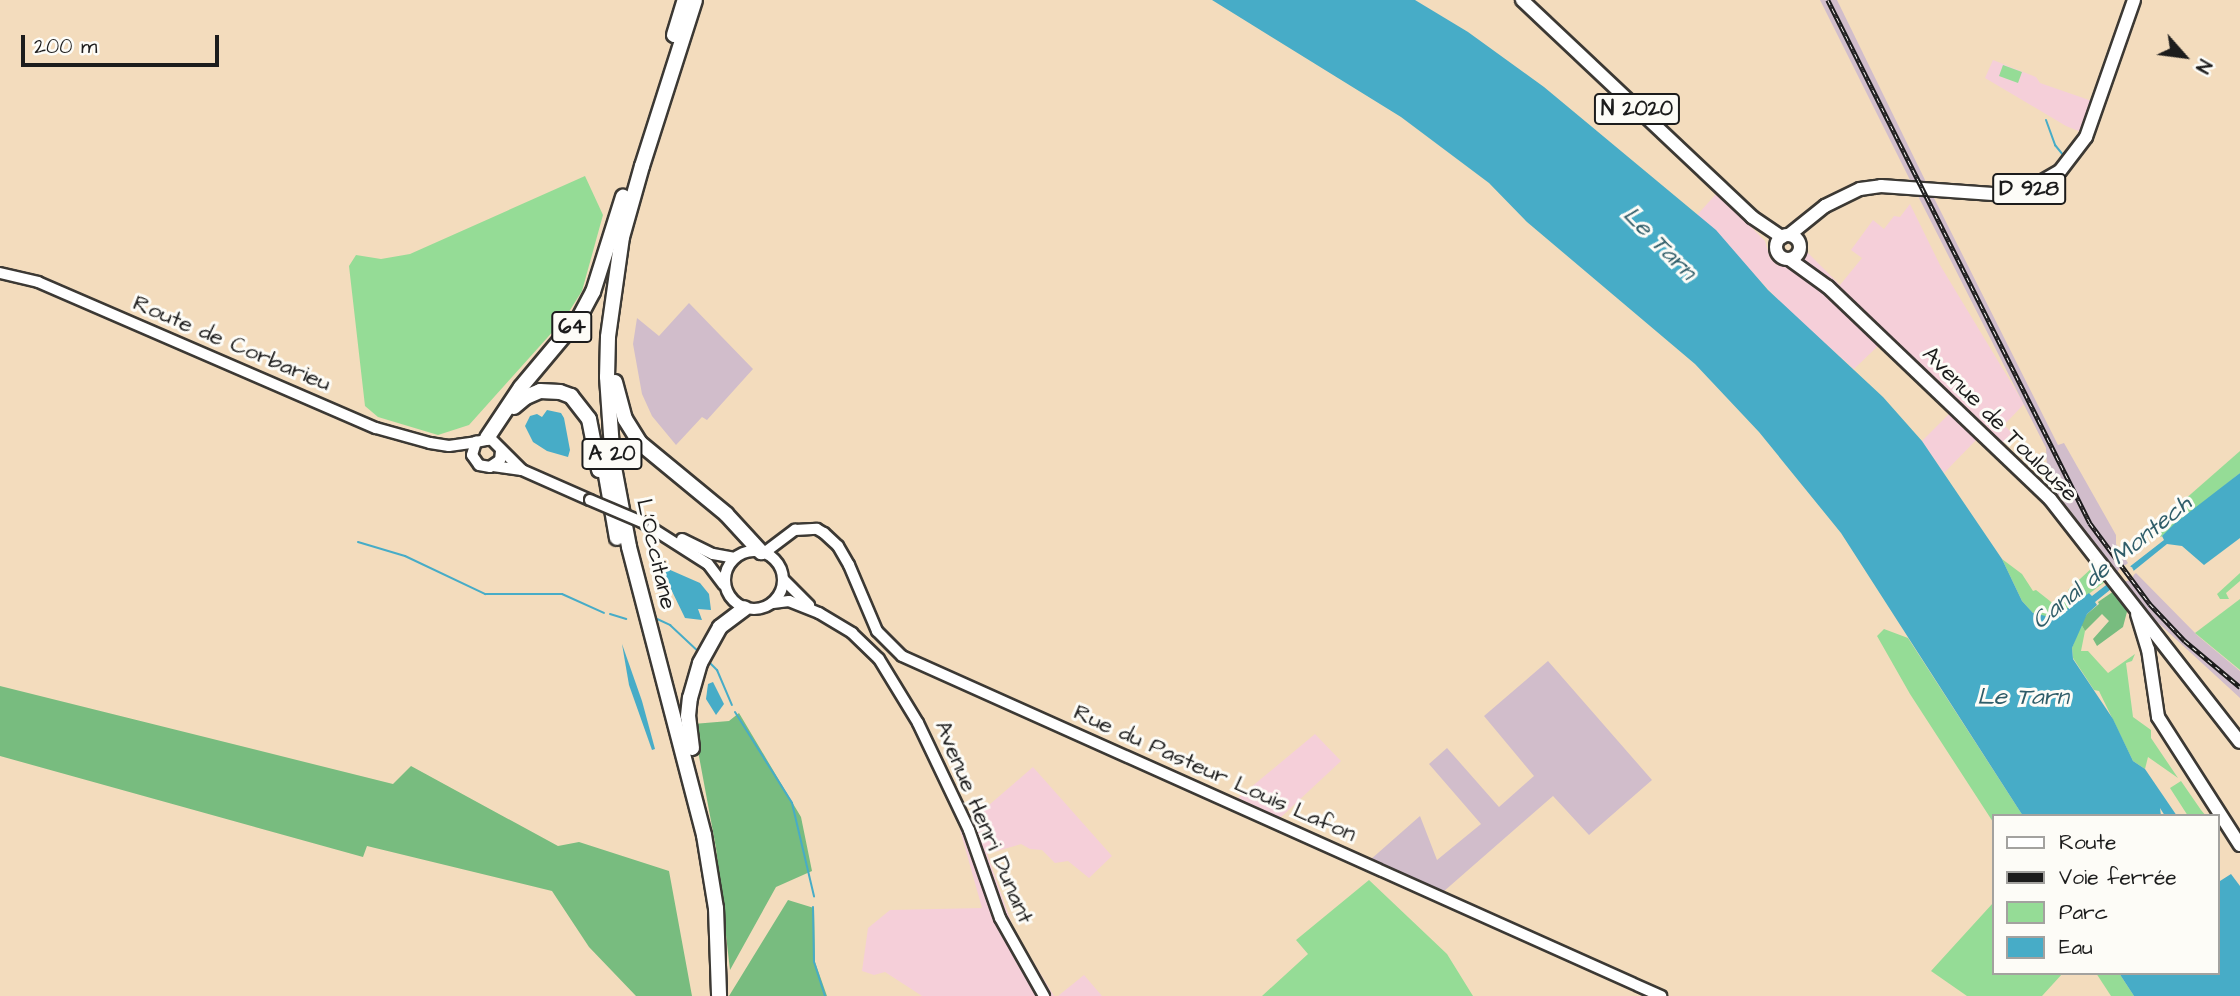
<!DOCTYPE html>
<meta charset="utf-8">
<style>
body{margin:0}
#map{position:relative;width:2240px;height:996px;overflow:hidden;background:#f3dcbd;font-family:"Architects Daughter",sans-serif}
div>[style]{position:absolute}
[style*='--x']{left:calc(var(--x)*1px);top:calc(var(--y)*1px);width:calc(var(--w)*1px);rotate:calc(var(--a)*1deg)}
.built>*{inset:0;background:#f5cfd9}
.industrial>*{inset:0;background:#d1bdcb}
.green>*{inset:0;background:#95dc96}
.forest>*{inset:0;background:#78bc7f}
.water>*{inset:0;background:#47acc7}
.pier>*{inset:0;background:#f3dcbd}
.round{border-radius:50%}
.stream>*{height:2px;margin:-1px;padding:0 1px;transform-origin:1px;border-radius:1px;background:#47acc7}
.roads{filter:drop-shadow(2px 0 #3c3934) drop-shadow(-2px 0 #3c3934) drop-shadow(0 2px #3c3934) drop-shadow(0 -2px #3c3934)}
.secondary>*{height:10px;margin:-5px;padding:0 5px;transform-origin:5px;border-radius:5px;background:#fff}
.secondary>.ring{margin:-5px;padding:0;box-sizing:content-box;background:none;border:10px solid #fff;border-radius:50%}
.primary>*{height:12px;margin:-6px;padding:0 6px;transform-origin:6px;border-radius:6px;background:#fff}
.primary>.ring{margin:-6px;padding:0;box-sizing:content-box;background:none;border:12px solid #fff;border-radius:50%}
.highway>*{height:14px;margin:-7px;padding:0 7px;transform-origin:7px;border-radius:7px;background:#fff}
.rail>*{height:4.5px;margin-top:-2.25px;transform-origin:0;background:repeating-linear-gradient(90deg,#fdfcf7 0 5px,#1c1c1c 0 10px);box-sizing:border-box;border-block:2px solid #1c1c1c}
.bridges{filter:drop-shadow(2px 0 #3c3934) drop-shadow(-2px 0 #3c3934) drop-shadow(0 2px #3c3934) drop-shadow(0 -2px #3c3934)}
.secondary-bridge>*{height:10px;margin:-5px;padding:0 5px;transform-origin:5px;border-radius:5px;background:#fff}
span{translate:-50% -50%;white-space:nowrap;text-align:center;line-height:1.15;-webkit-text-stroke:6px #fdfcf7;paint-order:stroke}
.shield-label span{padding:2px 5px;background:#fdfcf7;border:2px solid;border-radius:5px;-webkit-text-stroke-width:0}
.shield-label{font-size:21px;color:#1c1c1c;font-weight:700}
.street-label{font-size:23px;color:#1c1c1c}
.water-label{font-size:24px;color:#2f5d69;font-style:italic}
.legend{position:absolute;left:1992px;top:814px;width:228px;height:161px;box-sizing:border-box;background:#fdfcf7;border:2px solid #a3a29f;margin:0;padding:9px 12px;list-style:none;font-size:21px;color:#1c1c1c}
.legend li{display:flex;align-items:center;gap:14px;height:35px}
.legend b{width:35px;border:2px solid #a3a29f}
.north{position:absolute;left:2149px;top:21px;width:70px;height:70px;-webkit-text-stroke:5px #fdfcf7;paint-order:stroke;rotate:118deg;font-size:19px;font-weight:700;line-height:28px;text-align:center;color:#1c1c1c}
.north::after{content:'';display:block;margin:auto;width:24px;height:32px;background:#1c1c1c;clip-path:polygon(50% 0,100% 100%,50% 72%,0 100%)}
.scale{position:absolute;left:21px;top:35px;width:198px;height:32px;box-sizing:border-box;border:4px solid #1c1c1c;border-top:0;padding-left:9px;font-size:21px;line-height:24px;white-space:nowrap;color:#1c1c1c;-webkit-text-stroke:5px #fdfcf7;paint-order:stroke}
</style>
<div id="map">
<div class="built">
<i style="clip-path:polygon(1993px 60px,2036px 77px,2040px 83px,2092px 101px,2081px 132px,2066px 126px,1985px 78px)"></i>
<i style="clip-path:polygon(1717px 193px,1765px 241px,1770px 258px,1777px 265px,1792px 267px,1806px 251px,1840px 285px,1862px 258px,1851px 250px,1873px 220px,1884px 229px,1894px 216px,1900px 217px,1910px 204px,1940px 265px,2024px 404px,2004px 425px,2012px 433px,1994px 453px,1978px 438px,1944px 473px,1922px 441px,1951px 412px,1879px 345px,1854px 369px,1794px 316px,1697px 215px)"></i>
<i style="clip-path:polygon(1315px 734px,1341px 761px,1280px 818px,1238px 798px)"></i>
<i style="clip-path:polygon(1033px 767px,1112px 856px,1089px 878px,1068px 861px,1055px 863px,1042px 850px,1030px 849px,1021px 844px,987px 854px,1014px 930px,1054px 996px,922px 996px,885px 972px,874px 975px,862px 971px,868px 928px,890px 910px,982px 908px,960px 830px)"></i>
<i style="clip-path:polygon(1084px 975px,1102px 996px,1058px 996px)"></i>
</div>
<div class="industrial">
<i style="clip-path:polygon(1820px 0,1837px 0,1926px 182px,1910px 180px)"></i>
<i style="clip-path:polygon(1918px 196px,1934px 198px,2058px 445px,2064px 443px,2116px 535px,2116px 544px,2128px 563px,2117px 572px,2052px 487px,2054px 479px,2047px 467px,2046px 448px)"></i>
<i style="clip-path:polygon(689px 303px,753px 369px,707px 420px,702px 417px,676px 445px,652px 416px,642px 394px,633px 344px,637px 318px,659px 336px)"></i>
<i style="clip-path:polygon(2136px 573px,2198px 636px,2240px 671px,2240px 698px,2154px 619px,2125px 582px)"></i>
<i style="clip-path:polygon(1548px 661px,1652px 780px,1589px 835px,1553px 796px,1443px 892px,1370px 860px,1420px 816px,1437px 860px,1481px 824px,1429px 764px,1447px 748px,1499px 807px,1534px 776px,1484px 716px)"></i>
</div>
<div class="green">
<i style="clip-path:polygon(2003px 65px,2022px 72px,2018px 83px,1999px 76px)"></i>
<i style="clip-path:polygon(585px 176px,603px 215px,582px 291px,565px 318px,469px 425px,438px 435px,378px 417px,365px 406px,349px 266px,356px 255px,381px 259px,410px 254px)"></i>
<i style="clip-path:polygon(2240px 451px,2240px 473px,2161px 537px,2151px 529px)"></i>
<i style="clip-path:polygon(2002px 559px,2022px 574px,2033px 591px,2036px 590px,2055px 605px,2071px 595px,2068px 590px,2093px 567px,2106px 581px,2058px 617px,2049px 618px,2033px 613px,2022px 601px)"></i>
<i style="clip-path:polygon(2240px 573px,2240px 581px,2226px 593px,2229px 599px,2220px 599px,2217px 594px)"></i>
<i style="clip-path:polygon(2240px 599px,2240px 670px,2195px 633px)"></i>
<i style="clip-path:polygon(2081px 624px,2085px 631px,2081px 651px,2088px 651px,2108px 673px,2135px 654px,2132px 661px,2126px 663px,2133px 717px,2151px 730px,2151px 738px,2178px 778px,2148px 757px,2145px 769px,2133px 761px,2099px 691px,2094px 690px,2073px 658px,2072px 648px)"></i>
<i style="clip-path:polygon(1884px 629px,1908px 638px,2023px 816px,1993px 816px,1993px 822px,1910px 694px,1877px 636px)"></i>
<i style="clip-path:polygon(2181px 781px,2201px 810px,2206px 816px,2188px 816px,2170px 788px)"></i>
<i style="clip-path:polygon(1369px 880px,1447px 954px,1473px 996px,1262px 996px,1308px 954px,1296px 940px)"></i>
<i style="clip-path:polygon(1993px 903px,1993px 973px,2063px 973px,2042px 996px,1967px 996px,1931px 971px)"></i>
<i style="clip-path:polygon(2096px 973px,2119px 973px,2134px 996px,2111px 996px)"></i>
</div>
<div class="forest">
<i style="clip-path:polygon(2114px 591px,2128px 608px,2123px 627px,2097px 646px,2093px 639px,2109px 621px,2102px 614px,2085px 631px,2081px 624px,2087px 614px,2099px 604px,2098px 602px)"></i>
<i style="clip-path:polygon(0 686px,393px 784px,411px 766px,558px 846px,579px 842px,669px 871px,692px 996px,636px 996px,589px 947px,552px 891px,367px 846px,363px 857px,0 756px)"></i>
<i style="clip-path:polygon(739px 713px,801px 817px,812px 871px,776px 887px,730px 970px,716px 848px,693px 724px,729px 721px)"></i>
<i style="clip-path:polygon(788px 900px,814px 908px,815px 962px,827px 996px,729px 996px)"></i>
</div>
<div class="water">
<i style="clip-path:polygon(1212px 0,1415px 0,1468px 32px,1544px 87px,1716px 230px,1768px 290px,1883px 397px,1922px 441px,2002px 559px,2022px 601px,2033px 613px,2054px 618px,2089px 593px,2092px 596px,2164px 540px,2162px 536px,2174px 524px,2240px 473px,2240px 538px,2204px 565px,2182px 546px,2167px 544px,2095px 602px,2097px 605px,2087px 614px,2072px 648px,2073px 659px,2113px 719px,2133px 761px,2145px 769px,2177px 816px,2165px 816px,2160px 808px,2161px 816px,2023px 816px,1841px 533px,1759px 432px,1695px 364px,1527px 222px,1489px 183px,1401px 117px)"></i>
<i style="clip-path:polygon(547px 410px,561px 413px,564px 418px,570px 450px,568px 457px,547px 451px,533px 442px,525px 426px,530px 416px,537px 414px,542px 417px)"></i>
<i style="clip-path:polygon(668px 569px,700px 583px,709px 594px,711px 610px,698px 609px,702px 620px,685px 618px,667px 581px,663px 571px)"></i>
<i style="clip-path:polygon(622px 644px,642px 701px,655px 749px,652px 750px,629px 685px)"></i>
<i style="clip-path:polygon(713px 682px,724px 704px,716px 715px,706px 699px,708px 684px)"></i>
<i style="clip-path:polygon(2231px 874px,2240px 886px,2240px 996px,2134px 996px,2119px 973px,2217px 973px,2217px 877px,2220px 881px)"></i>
</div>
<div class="pier">
<i class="round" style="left:2118px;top:565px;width:16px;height:16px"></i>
</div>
<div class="stream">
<i style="--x:2046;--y:120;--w:27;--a:70"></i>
<i style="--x:2055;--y:145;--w:14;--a:51"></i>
<i style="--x:358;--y:542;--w:49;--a:16.6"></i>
<i style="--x:405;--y:556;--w:89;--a:25.4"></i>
<i style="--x:485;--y:594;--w:77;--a:0"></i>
<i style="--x:562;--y:594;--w:46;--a:24.3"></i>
<i style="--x:610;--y:614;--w:17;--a:17"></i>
<i style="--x:655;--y:618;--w:17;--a:25"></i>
<i style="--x:670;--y:625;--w:38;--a:43"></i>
<i style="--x:708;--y:661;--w:13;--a:45"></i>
<i style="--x:717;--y:670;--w:38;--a:67"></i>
<i style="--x:735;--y:712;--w:107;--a:57.9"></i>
<i style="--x:792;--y:803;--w:96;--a:76.7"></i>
<i style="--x:813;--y:907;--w:55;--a:89"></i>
<i style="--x:814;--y:962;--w:36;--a:72"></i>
</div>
<div class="roads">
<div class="secondary">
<i style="--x:0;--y:273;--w:39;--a:13"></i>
<i style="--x:38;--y:282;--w:368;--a:23.4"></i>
<i style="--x:376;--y:428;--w:56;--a:15.5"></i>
<i style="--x:430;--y:443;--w:19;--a:9"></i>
<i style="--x:449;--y:446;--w:27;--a:-8"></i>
<i style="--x:501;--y:451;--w:9;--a:96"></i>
<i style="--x:500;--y:460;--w:12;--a:145"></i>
<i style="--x:490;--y:467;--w:11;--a:-170"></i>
<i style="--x:479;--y:465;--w:12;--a:-125"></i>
<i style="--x:472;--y:455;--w:14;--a:-73"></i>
<i style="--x:476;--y:442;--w:15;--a:-11"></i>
<i style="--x:491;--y:439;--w:44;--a:45"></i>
<i style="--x:493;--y:466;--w:29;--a:8"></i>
<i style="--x:522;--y:470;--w:74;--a:23.8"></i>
<i style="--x:642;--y:522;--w:78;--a:32.5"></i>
<i style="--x:708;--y:564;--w:26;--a:53"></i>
<i style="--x:682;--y:539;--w:34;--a:26"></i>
<i style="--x:713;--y:554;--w:22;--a:10"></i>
<i class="ring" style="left:725px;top:551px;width:48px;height:48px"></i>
<i style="--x:764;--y:553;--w:39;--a:-37"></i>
<i style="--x:795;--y:530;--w:22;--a:-3"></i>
<i style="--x:817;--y:529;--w:8;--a:30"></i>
<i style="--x:824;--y:533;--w:19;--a:43"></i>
<i style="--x:838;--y:546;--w:22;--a:60"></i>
<i style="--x:849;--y:565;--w:72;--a:67"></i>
<i style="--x:877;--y:631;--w:35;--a:45"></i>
<i style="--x:902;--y:656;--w:832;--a:24.13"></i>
<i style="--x:783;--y:579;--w:37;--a:45"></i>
<i style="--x:773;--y:603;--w:16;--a:-7"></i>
<i style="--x:789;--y:601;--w:32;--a:22"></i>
<i style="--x:819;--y:613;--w:39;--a:31"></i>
<i style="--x:852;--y:633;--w:37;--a:44"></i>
<i style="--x:879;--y:659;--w:75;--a:58.6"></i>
<i style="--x:918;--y:723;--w:119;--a:64.5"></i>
<i style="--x:969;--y:830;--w:93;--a:70.6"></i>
<i style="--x:1000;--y:918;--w:90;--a:60.6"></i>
</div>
<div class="primary">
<i style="--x:1522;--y:0;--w:316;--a:43.3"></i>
<i style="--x:1752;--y:217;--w:36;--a:34"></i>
<i style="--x:1789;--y:235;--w:46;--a:-38.9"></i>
<i style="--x:1825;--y:206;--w:39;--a:-26"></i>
<i style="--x:1860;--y:189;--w:21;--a:-8"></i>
<i style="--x:1881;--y:186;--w:126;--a:4.1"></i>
<i style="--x:2007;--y:195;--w:21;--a:-14"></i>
<i style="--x:2027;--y:190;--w:38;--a:-30"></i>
<i style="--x:2060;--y:171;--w:43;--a:-52.6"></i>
<i style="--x:2086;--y:137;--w:145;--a:-70.7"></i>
<i class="ring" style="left:1776px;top:235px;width:12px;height:12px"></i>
<i style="--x:1789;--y:259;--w:48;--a:35.7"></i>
<i style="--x:1828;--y:287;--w:307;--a:43.7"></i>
<i style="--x:2050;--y:499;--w:308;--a:52"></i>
<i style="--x:2137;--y:614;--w:37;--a:73"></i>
<i style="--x:2148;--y:649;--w:69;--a:81.6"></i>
<i style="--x:2158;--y:717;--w:152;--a:57.4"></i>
</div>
<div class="highway">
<i style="--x:695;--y:0;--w:174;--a:107.7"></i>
<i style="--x:642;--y:166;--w:74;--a:105.7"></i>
<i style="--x:622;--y:237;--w:101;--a:98"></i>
<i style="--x:608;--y:337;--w:40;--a:91.4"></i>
<i style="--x:607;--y:377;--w:85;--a:86"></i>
<i style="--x:613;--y:462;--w:86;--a:79.3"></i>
<i style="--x:629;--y:547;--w:298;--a:75.4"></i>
<i style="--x:704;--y:835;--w:74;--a:80.7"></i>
<i style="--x:716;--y:908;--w:88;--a:88"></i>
<i style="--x:674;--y:35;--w:37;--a:-73"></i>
<i style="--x:615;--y:382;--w:38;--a:75"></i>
<i style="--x:625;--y:419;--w:28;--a:58"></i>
<i style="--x:640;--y:443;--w:112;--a:39.5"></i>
<i style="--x:726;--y:514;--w:52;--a:47.4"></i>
<i style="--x:514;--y:407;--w:16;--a:-40"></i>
<i style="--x:526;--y:397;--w:15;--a:-23"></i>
<i style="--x:540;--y:391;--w:20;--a:3"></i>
<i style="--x:560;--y:392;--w:12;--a:20"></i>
<i style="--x:571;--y:396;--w:29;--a:52"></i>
<i style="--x:589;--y:419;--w:52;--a:78.9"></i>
<i style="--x:487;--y:438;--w:61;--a:-56.3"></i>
<i style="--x:521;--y:387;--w:90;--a:-50"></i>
<i style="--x:579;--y:318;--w:30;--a:-62"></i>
<i style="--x:593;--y:292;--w:100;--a:-72.5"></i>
<i style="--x:603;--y:458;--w:81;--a:80.1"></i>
<i style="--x:692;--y:748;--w:32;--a:-97"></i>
<i style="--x:688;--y:716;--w:18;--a:-84"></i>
<i style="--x:690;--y:698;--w:36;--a:-74"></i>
<i style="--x:700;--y:663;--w:41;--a:-60.9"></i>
<i style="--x:720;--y:627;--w:31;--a:-37"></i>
</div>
</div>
<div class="rail">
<i style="--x:1828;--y:0;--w:585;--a:63.39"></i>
<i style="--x:2090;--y:523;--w:101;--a:53.5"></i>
<i style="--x:2150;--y:604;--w:51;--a:46.6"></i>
<i style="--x:2185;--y:641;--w:72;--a:39.9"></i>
</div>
<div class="bridges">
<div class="secondary-bridge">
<i style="--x:590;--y:500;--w:56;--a:22.9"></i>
</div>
</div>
<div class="shield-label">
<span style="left:1637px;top:109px">N 2020</span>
<span style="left:2029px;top:189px">D 928</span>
<span style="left:572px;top:327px">64</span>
<span style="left:612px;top:454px">A 20</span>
</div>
<div class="street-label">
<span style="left:232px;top:343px;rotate:23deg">Route de Corbarieu</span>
<span style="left:2000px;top:424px;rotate:45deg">Avenue de Toulouse</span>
<span style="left:656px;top:554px;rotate:77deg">L'Occitane</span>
<span style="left:1215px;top:773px;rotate:24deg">Rue du Pasteur Louis Lafon</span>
<span style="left:984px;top:822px;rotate:67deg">Avenue Henri Dunant</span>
</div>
<div class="water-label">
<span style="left:1659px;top:244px;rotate:45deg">Le Tarn</span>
<span style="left:2112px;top:563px;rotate:-39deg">Canal de Montech</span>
<span style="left:2023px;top:698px">Le Tarn</span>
</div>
<ul class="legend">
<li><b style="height:9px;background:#fff"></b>Route</li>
<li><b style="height:9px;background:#1c1c1c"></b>Voie ferrée</li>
<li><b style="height:19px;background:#95dc96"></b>Parc</li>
<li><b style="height:19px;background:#47acc7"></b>Eau</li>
</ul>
<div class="north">N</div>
<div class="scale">200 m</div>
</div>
